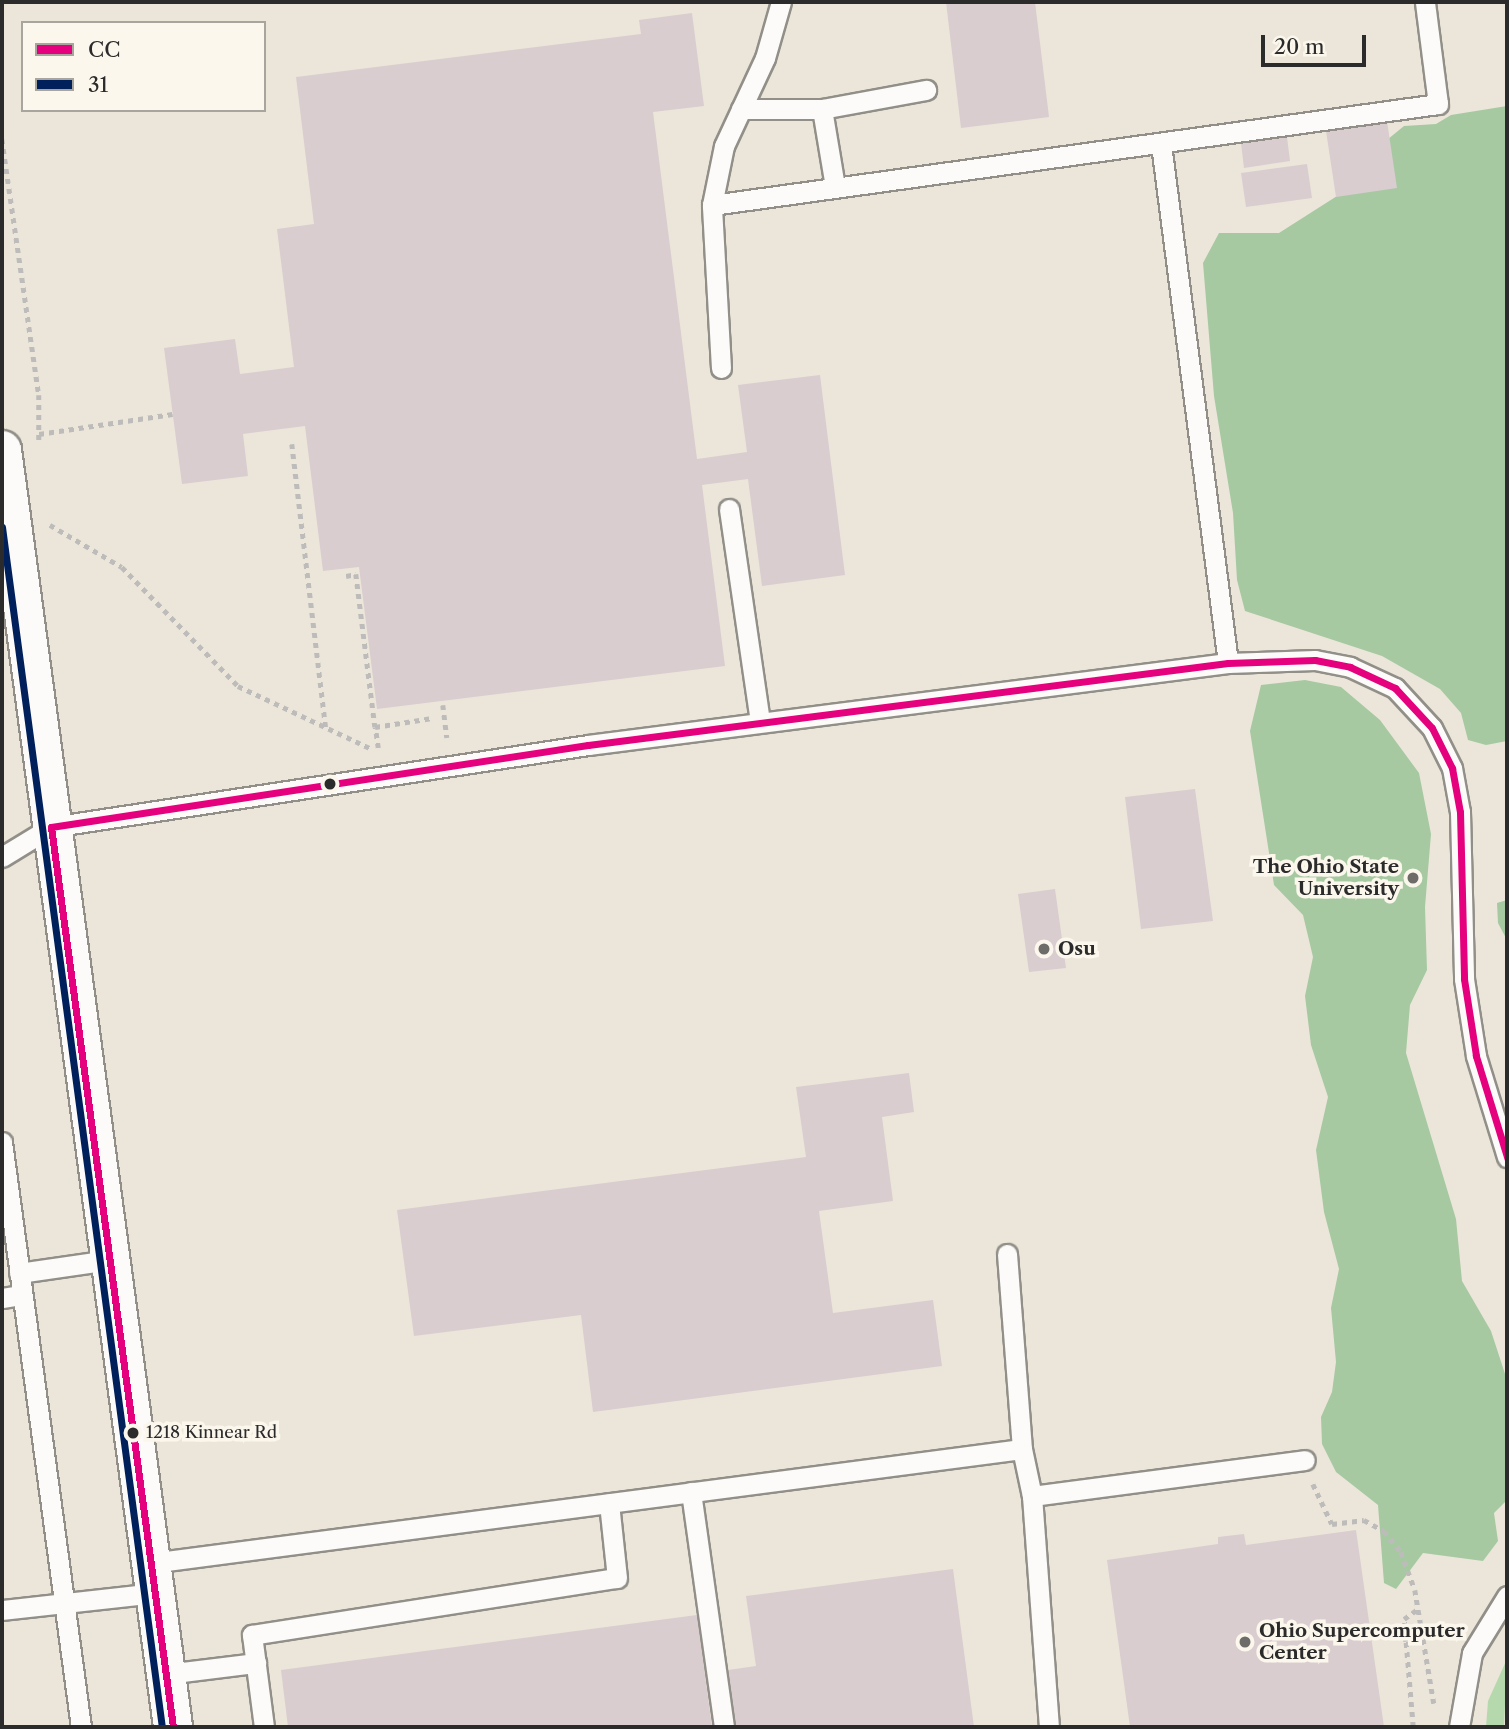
<!DOCTYPE html>
<style>
body{margin:0}
#map{position:relative;width:1509px;height:1729px;overflow:hidden;background:#ebe6d9;font-family:"Libre Caslon Text",serif}
div>[style]{position:absolute}
[style*='--x']{left:calc(var(--x)*1px);top:calc(var(--y)*1px);width:calc(var(--w)*1px);rotate:calc(var(--a)*1deg)}
.green>*{inset:0;background:#b5d9ac}
.forest>*{inset:0;background:#a6c9a1}
.building>*{inset:0;background:#d9cdd0}
.path>*{height:4.5px;margin-top:-2.25px;transform-origin:0;background:repeating-linear-gradient(90deg,#bdbcba 0 5px,transparent 0 10px)}
.roads{filter:drop-shadow(2px 0 #918f88) drop-shadow(-2px 0 #918f88) drop-shadow(0 2px #918f88) drop-shadow(0 -2px #918f88)}
.lane>*{height:19px;margin:-9.5px;padding:0 9.5px;transform-origin:9.5px;border-radius:9.5px;background:#fcfbf9}
.street>*{height:38px;margin:-19px;padding:0 19px;transform-origin:19px;border-radius:19px;background:#fcfbf9}
.bus-1>*{height:7px;margin:-3.5px;padding:0 3.5px;transform-origin:3.5px;border-radius:3.5px;background:#e5007d}
.bus-2>*{height:7px;margin:-3.5px;padding:0 3.5px;transform-origin:3.5px;border-radius:3.5px;background:#00205b}
.dots>*{width:19px;height:19px;translate:-50% -50%;box-sizing:border-box;border:4px solid #fbf7ec;border-radius:50%}
span{translate:-50% -50%;white-space:nowrap;text-align:center;line-height:1.15;-webkit-text-stroke:7px #fbf7ec;paint-order:stroke}
.bus-label{font-size:17px;color:#2b2b2b}
.left{translate:0 -50%;text-align:left}
.poi-label{font-size:19px;color:#2b2b2b;font-weight:700}
.right{translate:-100% -50%;text-align:right}
.frame{position:absolute;inset:0;border:4px solid #2b2b2b;pointer-events:none}
.legend{position:absolute;left:21px;top:21px;width:245px;height:91px;box-sizing:border-box;background:#fbf7ec;border:2px solid #a8a59f;margin:0;padding:9px 12px;list-style:none;font-size:21px;color:#2b2b2b}
.legend li{display:flex;align-items:center;gap:14px;height:35px}
.legend b{width:35px;border:2px solid #a8a59f}
.scale{position:absolute;left:1261px;top:35px;width:105px;height:32px;box-sizing:border-box;border:4px solid #2b2b2b;border-top:0;padding-left:9px;font-size:21px;line-height:24px;white-space:nowrap;color:#2b2b2b;-webkit-text-stroke:5px #fbf7ec;paint-order:stroke}
</style>
<div id="map">
<div class="green">
<i style="clip-path:polygon(1507px 1659px,1504px 1727px,1486px 1727px,1488px 1701px)"></i>
</div>
<div class="forest">
<i style="clip-path:polygon(1507px 106px,1507px 741px,1486px 745px,1468px 740px,1461px 713px,1440px 689px,1382px 656px,1245px 611px,1237px 580px,1233px 513px,1214px 396px,1203px 263px,1219px 233px,1279px 233px,1359px 182px,1382px 144px,1404px 126px,1436px 124px,1451px 115px)"></i>
<i style="clip-path:polygon(1305px 680px,1341px 687px,1380px 720px,1419px 773px,1431px 834px,1425px 907px,1427px 970px,1410px 1005px,1406px 1053px,1456px 1219px,1462px 1281px,1491px 1331px,1507px 1380px,1507px 1500px,1494px 1513px,1498px 1541px,1483px 1561px,1423px 1553px,1396px 1589px,1384px 1583px,1378px 1505px,1336px 1472px,1322px 1444px,1321px 1417px,1332px 1392px,1336px 1362px,1331px 1308px,1339px 1269px,1324px 1212px,1316px 1150px,1328px 1097px,1311px 1045px,1305px 996px,1313px 957px,1303px 915px,1274px 885px,1250px 731px,1261px 685px)"></i>
<i style="clip-path:polygon(1507px 900px,1507px 940px,1498px 923px,1497px 903px)"></i>
</div>
<div class="building">
<i style="clip-path:polygon(946px 2px,1035px 2px,1049px 117px,961px 128px)"></i>
<i style="clip-path:polygon(692px 13px,704px 106px,653px 112px,697px 459px,747px 452px,738px 385px,820px 375px,845px 575px,762px 586px,748px 479px,702px 485px,725px 666px,377px 709px,359px 567px,323px 571px,305px 426px,243px 434px,248px 476px,182px 484px,164px 348px,235px 339px,240px 374px,294px 367px,277px 229px,314px 224px,296px 77px,641px 34px,639px 20px)"></i>
<i style="clip-path:polygon(1387px 121px,1397px 188px,1336px 197px,1326px 131px)"></i>
<i style="clip-path:polygon(1287px 137px,1290px 161px,1244px 168px,1241px 143px)"></i>
<i style="clip-path:polygon(1307px 164px,1312px 198px,1246px 207px,1241px 173px)"></i>
<i style="clip-path:polygon(1195px 789px,1213px 921px,1141px 929px,1125px 797px)"></i>
<i style="clip-path:polygon(1055px 889px,1066px 968px,1029px 972px,1018px 894px)"></i>
<i style="clip-path:polygon(909px 1073px,914px 1112px,882px 1117px,893px 1201px,819px 1211px,833px 1313px,933px 1300px,942px 1366px,593px 1412px,581px 1315px,414px 1336px,397px 1210px,806px 1157px,796px 1087px)"></i>
<i style="clip-path:polygon(1356px 1530px,1384px 1727px,1130px 1727px,1107px 1560px,1218px 1544px,1218px 1537px,1244px 1534px,1246px 1545px)"></i>
<i style="clip-path:polygon(953px 1569px,974px 1727px,736px 1727px,728px 1670px,756px 1666px,746px 1596px)"></i>
<i style="clip-path:polygon(697px 1615px,712px 1727px,288px 1727px,281px 1670px)"></i>
</div>
<div class="path">
<i style="--x:2;--y:139;--w:259;--a:81.8"></i>
<i style="--x:39;--y:395;--w:45;--a:90"></i>
<i style="--x:39;--y:434;--w:135;--a:-8.5"></i>
<i style="--x:292;--y:444;--w:288;--a:83.2"></i>
<i style="--x:50;--y:525;--w:83;--a:30.3"></i>
<i style="--x:122;--y:567;--w:166;--a:45.7"></i>
<i style="--x:238;--y:686;--w:148;--a:25.2"></i>
<i style="--x:346;--y:576;--w:10;--a:-11"></i>
<i style="--x:356;--y:574;--w:154;--a:82.9"></i>
<i style="--x:443;--y:705;--w:33;--a:83"></i>
<i style="--x:378;--y:748;--w:21;--a:-98"></i>
<i style="--x:375;--y:727;--w:58;--a:-9"></i>
<i style="--x:1313;--y:1484;--w:44;--a:64.6"></i>
<i style="--x:1332;--y:1524;--w:32;--a:-7"></i>
<i style="--x:1364;--y:1520;--w:23;--a:29"></i>
<i style="--x:1384;--y:1531;--w:27;--a:51"></i>
<i style="--x:1401;--y:1552;--w:40;--a:69.8"></i>
<i style="--x:1415;--y:1590;--w:115;--a:80.5"></i>
<i style="--x:1403;--y:1639;--w:21;--a:-8"></i>
<i style="--x:1413;--y:1727;--w:108;--a:-94.8"></i>
<i style="--x:1404;--y:1619;--w:19;--a:-36"></i>
</div>
<div class="roads">
<div class="lane">
<i style="--x:741;--y:109;--w:81;--a:0"></i>
<i style="--x:822;--y:109;--w:106;--a:-10.4"></i>
<i style="--x:822;--y:109;--w:79;--a:80.5"></i>
<i style="--x:1161;--y:144;--w:523;--a:82.64"></i>
<i style="--x:712;--y:205;--w:60;--a:-78.5"></i>
<i style="--x:724;--y:146;--w:97;--a:-65"></i>
<i style="--x:765;--y:58;--w:58;--a:-74.1"></i>
<i style="--x:721;--y:368;--w:163;--a:-93.2"></i>
<i style="--x:712;--y:205;--w:733;--a:-7.92"></i>
<i style="--x:1438;--y:104;--w:103;--a:-97.3"></i>
<i style="--x:729;--y:509;--w:215;--a:81.7"></i>
<i style="--x:2;--y:857;--w:57;--a:-31.5"></i>
<i style="--x:51;--y:827;--w:543;--a:-8.68"></i>
<i style="--x:588;--y:745;--w:645;--a:-7.3"></i>
<i style="--x:1228;--y:663;--w:87;--a:-2"></i>
<i style="--x:1315;--y:660;--w:36;--a:11"></i>
<i style="--x:1350;--y:667;--w:50;--a:25"></i>
<i style="--x:1395;--y:688;--w:54;--a:47.2"></i>
<i style="--x:1432;--y:728;--w:45;--a:63.4"></i>
<i style="--x:1452;--y:768;--w:45;--a:79.7"></i>
<i style="--x:1460;--y:812;--w:167;--a:88.6"></i>
<i style="--x:1464;--y:979;--w:78;--a:81.1"></i>
<i style="--x:1476;--y:1056;--w:106;--a:72.9"></i>
<i style="--x:2;--y:1142;--w:590;--a:82.31"></i>
<i style="--x:1007;--y:1254;--w:196;--a:85.6"></i>
<i style="--x:19;--y:1273;--w:91;--a:-8.2"></i>
<i style="--x:2;--y:1298;--w:20;--a:-9"></i>
<i style="--x:691;--y:1492;--w:237;--a:82"></i>
<i style="--x:1032;--y:1496;--w:275;--a:-7.5"></i>
<i style="--x:151;--y:1563;--w:878;--a:-7.46"></i>
<i style="--x:1022;--y:1449;--w:48;--a:78"></i>
<i style="--x:1032;--y:1496;--w:232;--a:85.8"></i>
<i style="--x:2;--y:1610;--w:154;--a:-6.3"></i>
<i style="--x:166;--y:1674;--w:91;--a:-7"></i>
<i style="--x:264;--y:1727;--w:93;--a:-97.4"></i>
<i style="--x:252;--y:1635;--w:369;--a:-8.9"></i>
<i style="--x:617;--y:1578;--w:75;--a:-96.1"></i>
<i style="--x:1459;--y:1727;--w:75;--a:-80"></i>
<i style="--x:1472;--y:1653;--w:67;--a:-58.4"></i>
</div>
<div class="street">
<i style="--x:2;--y:450;--w:1288;--a:82.37"></i>
</div>
</div>
<div class="bus-1">
<i style="--x:173;--y:1727;--w:908;--a:-97.72"></i>
<i style="--x:51;--y:827;--w:543;--a:-8.68"></i>
<i style="--x:588;--y:745;--w:645;--a:-7.3"></i>
<i style="--x:1228;--y:663;--w:87;--a:-2"></i>
<i style="--x:1315;--y:660;--w:36;--a:11"></i>
<i style="--x:1350;--y:667;--w:50;--a:25"></i>
<i style="--x:1395;--y:688;--w:54;--a:47.2"></i>
<i style="--x:1432;--y:728;--w:45;--a:63.4"></i>
<i style="--x:1452;--y:768;--w:45;--a:79.7"></i>
<i style="--x:1460;--y:812;--w:167;--a:88.6"></i>
<i style="--x:1464;--y:979;--w:78;--a:81.1"></i>
<i style="--x:1476;--y:1056;--w:106;--a:72.9"></i>
</div>
<div class="bus-2">
<i style="--x:2;--y:527;--w:1211;--a:82.41"></i>
</div>
<div class="dots">
<i style="left:330px;top:784px;background:#2b2b2b"></i>
<i style="left:1413px;top:878px;background:#6e6c68"></i>
<i style="left:1044px;top:949px;background:#6e6c68"></i>
<i style="left:133px;top:1433px;background:#2b2b2b"></i>
<i style="left:1245px;top:1642px;background:#6e6c68"></i>
</div>
<div class="bus-label">
<span class="left" style="left:146px;top:1433px">1218 Kinnear Rd</span>
</div>
<div class="poi-label">
<span class="right" style="left:1399px;top:878px">The Ohio State<br>University</span>
<span class="left" style="left:1058px;top:949px">Osu</span>
<span class="left" style="left:1259px;top:1642px">Ohio Supercomputer<br>Center</span>
</div>
<div class="frame"></div>
<ul class="legend">
<li><b style="height:9px;background:#e5007d"></b>CC</li>
<li><b style="height:9px;background:#00205b"></b>31</li>
</ul>
<div class="scale">20 m</div>
</div>
